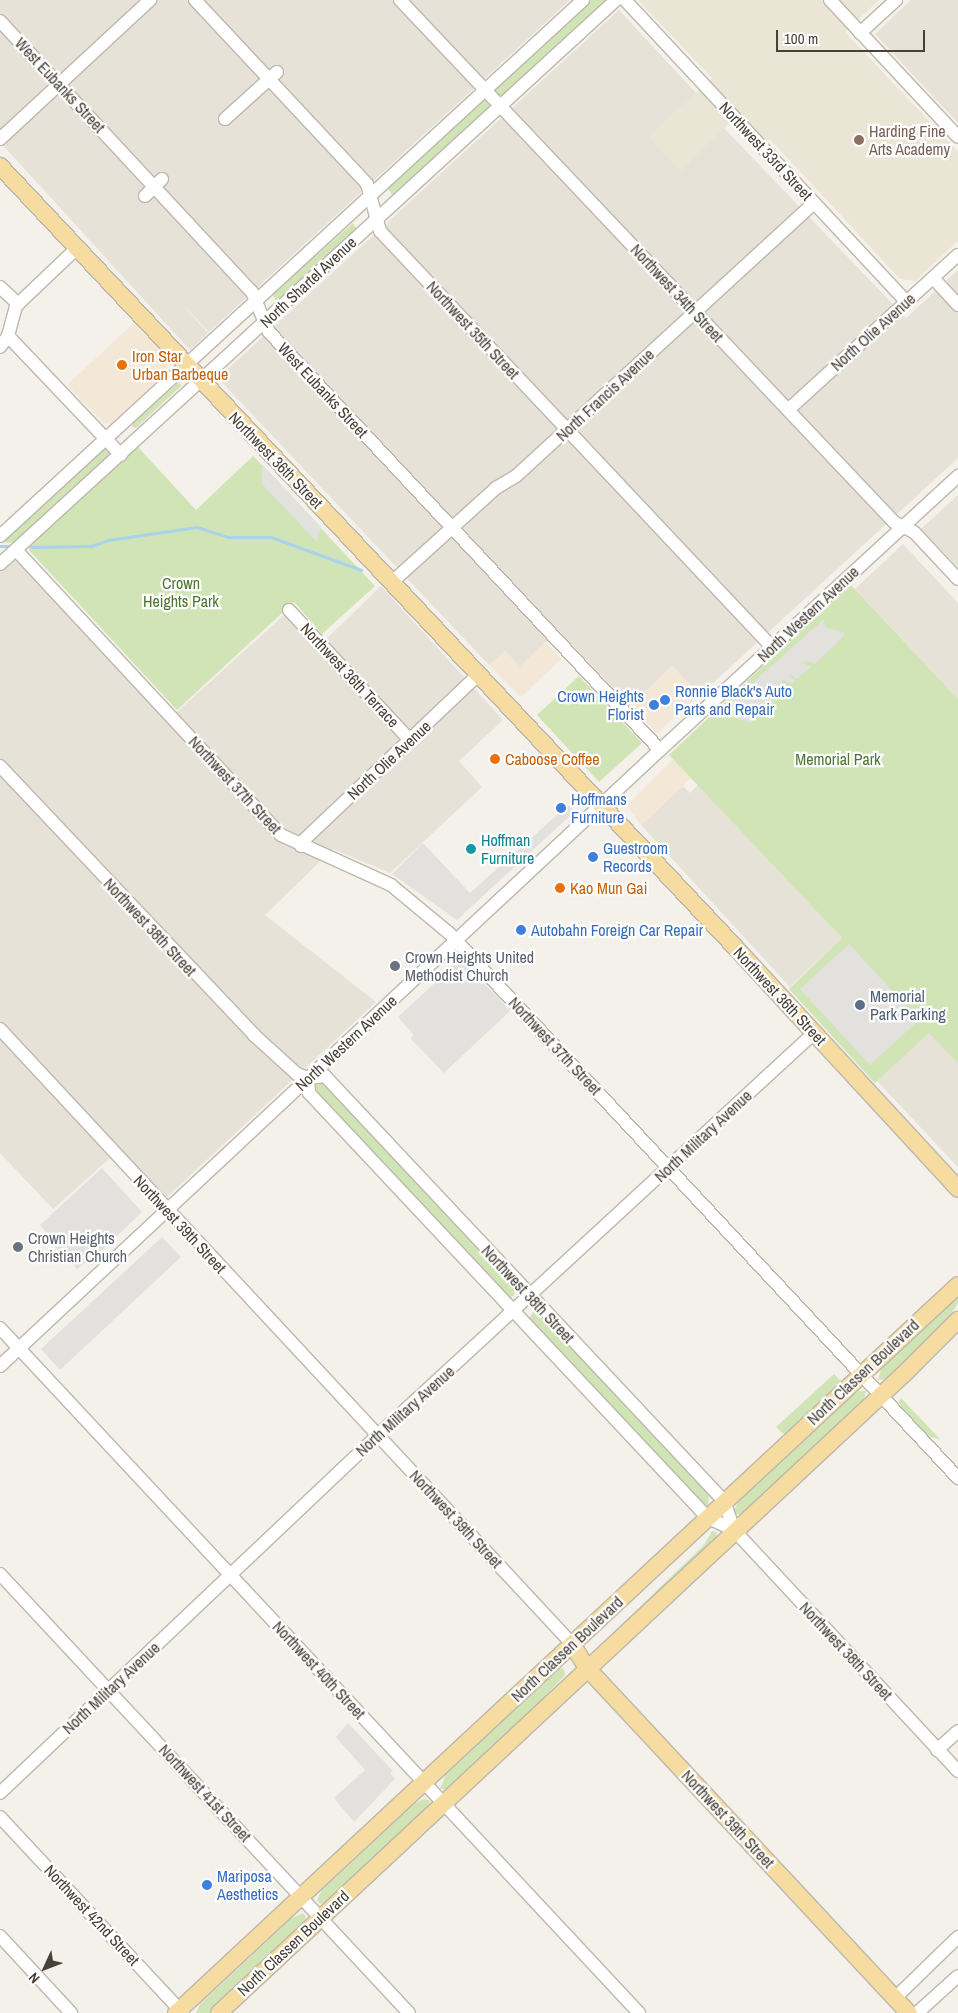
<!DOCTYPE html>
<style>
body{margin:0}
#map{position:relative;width:958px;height:2013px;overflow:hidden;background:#f4f0ea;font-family:"Archivo Narrow",sans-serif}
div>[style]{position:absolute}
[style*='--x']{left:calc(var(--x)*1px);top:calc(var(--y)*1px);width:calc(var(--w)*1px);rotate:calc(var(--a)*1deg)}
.residential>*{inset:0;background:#e7e2d8}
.commercial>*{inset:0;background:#f3e7d7}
.education>*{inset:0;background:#ebe5d5}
.green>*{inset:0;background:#d0e4b6}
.parking>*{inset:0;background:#e2e1de}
.stream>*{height:3px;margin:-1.5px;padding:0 1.5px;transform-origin:1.5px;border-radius:1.5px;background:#abd2eb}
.roads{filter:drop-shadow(1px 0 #beb8ad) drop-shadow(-1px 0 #beb8ad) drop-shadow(0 1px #beb8ad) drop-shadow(0 -1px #beb8ad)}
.minor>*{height:12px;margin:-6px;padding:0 6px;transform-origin:6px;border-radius:6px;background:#fff}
.major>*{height:16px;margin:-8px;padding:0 8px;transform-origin:8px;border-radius:8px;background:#f6dca0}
.dots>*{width:14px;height:14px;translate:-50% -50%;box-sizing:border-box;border:2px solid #fff;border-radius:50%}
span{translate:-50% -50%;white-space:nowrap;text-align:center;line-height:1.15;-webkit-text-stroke:4.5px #fff;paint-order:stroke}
.street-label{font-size:16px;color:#474138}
.education-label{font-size:16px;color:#785e54}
.left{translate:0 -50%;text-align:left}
.food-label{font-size:16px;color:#c56008}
.park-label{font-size:16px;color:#4b7530}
.shop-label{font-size:16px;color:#366cbe}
.right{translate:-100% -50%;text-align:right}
.culture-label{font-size:16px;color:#0d838f}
.worship-label{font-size:16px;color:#5b616d}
.service-label{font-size:16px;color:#4e5e75}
.north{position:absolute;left:20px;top:1943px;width:50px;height:50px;-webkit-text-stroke:4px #fff;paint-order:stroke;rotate:227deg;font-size:14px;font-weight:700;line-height:20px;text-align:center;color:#474138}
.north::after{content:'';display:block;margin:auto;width:18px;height:22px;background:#474138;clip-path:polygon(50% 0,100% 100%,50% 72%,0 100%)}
.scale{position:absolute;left:776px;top:30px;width:149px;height:22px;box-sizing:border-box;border:2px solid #474138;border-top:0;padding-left:6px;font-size:15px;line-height:18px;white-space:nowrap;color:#474138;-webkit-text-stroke:4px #fff;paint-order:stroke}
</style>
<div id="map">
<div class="residential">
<i style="clip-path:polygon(0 0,570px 0,209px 332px,180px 302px,208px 333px,190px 350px,0 142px)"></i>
<i style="clip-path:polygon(911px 0,958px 0,958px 123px,875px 34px)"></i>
<i style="clip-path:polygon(619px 10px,696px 93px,649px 137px,681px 170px,724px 128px,906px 318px,958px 270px,958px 458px,700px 695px,672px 666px,630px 706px,558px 630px,520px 667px,505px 651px,489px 665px,218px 378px)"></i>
<i style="clip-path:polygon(958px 495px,958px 567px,921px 529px)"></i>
<i style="clip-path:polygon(903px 544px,958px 603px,958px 699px,855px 589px)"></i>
<i style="clip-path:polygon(14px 560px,22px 564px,167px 721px,284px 615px,317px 648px,381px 586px,503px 720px,459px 761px,482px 787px,390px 873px,333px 849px,265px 915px,376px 1002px,167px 1197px,119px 1150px,53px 1209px,0 1153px,0 570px)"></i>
<i style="clip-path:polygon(698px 785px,842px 938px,790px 987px,641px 825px,683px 786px,690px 793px)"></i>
<i style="clip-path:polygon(929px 1032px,958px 1063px,958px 1167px,877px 1081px)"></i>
</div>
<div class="commercial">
<i style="clip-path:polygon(134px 323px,167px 357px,167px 371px,111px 424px,104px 423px,67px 385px)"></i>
<i style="clip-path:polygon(545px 642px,561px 659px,521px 697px,489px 665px,505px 651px,520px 666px)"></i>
<i style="clip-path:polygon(672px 666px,700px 695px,657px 733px,630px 706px)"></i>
<i style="clip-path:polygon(673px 759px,691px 778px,641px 825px,627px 805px)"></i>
</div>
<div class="education">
<i style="clip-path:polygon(638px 0,879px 0,845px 32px,958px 152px,958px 241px,915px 281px,900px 279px,770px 139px,766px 141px,740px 113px,680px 171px,648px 137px,712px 78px)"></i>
</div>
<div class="green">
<i style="clip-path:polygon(590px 0,610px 0,502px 99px,493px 90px)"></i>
<i style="clip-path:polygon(483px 99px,492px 107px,393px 196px,387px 187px)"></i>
<i style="clip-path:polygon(353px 223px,357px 230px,277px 302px,272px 294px)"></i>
<i style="clip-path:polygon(179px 382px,181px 386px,136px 428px,132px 427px,133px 422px)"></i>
<i style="clip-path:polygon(137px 446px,196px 510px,253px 456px,375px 586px,322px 634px,294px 602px,177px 710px,29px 550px,30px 544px)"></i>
<i style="clip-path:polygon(103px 449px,108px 449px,111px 455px,17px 543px,3px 542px)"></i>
<i style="clip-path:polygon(850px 584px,958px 699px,958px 1063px,929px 1033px,875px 1083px,789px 989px,842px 938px,669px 755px)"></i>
<i style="clip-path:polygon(579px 676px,642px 743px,599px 782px,537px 715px)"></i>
<i style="clip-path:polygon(321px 1081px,515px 1287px,514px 1296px,507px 1298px,315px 1091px,314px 1083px)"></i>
<i style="clip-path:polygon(958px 1295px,958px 1303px,941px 1330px,887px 1379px,878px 1380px,882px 1366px)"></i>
<i style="clip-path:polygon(534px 1311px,539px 1313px,709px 1495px,708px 1505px,702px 1506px,528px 1320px)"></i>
<i style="clip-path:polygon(834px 1374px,842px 1382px,786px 1434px,782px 1433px,776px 1427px)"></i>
<i style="clip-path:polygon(860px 1391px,866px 1391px,863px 1402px,744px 1513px,735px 1515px,733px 1511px,740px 1500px,852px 1395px)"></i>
<i style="clip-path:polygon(901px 1398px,940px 1439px,926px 1436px,901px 1409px,899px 1401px)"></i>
<i style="clip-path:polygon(712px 1531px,717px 1532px,715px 1542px,597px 1648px,704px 1545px)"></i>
<i style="clip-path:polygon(559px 1668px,564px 1669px,565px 1675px,532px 1710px,449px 1789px,440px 1789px,446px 1774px)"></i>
<i style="clip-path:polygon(424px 1799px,430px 1801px,427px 1810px,325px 1903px,320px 1904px,317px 1900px,322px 1890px,414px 1804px)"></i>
<i style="clip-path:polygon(303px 1913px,306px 1917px,303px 1926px,210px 2013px,196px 2013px,200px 2004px,292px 1918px)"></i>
</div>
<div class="parking">
<i style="clip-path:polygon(262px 464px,321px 527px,318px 540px,316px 541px,262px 484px)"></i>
<i style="clip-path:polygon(824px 619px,825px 627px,845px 633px,843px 637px,815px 664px,806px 660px,803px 663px,811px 667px,797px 679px,789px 675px,795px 681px,792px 684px,783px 680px,777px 686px,785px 691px,781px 694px,773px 690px,772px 692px,779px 696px,776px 699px,767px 695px,774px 701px,751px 723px,736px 718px,729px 704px)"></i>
<i style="clip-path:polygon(568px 805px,575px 811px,457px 920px,392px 874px,423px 843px,470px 893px)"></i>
<i style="clip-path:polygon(849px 944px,919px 1020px,870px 1065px,800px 989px)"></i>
<i style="clip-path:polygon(456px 963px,466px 963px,510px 1011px,444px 1073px,411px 1039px,413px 1034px,398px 1017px)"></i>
<i style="clip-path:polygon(102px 1168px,142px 1212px,97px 1255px,77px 1269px,46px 1237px,49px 1235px,40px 1225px)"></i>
<i style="clip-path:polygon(162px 1237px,181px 1257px,60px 1370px,41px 1349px)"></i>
<i style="clip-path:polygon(348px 1723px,393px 1771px,390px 1773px,395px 1779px,354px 1822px,334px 1798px,365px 1770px,336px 1737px)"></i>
</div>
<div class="stream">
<i style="--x:0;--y:546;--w:13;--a:0"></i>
<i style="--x:31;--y:547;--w:60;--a:-1"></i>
<i style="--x:91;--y:546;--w:18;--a:-19"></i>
<i style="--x:108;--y:540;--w:90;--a:-8.3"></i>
<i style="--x:197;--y:527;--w:33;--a:18"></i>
<i style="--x:228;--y:537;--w:43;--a:0"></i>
<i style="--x:271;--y:537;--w:96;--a:20.1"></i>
</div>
<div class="roads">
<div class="minor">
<i style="--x:195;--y:0;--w:252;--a:46.9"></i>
<i style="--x:367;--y:184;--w:49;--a:74.5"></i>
<i style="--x:380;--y:231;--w:572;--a:46.7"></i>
<i style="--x:400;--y:0;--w:719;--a:46.58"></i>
<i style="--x:894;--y:522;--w:22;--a:27"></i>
<i style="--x:914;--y:532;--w:64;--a:46.9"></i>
<i style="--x:625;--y:0;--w:413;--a:47"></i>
<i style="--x:830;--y:0;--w:187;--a:46.9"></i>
<i style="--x:0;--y:21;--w:370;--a:47.1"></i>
<i style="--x:252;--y:292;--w:43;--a:67"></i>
<i style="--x:269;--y:332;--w:572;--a:46.91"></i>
<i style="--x:860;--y:33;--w:49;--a:-42.5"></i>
<i style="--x:225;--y:119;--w:70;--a:-42.1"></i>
<i style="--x:0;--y:139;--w:205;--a:-42.8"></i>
<i style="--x:145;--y:196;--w:24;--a:-45"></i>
<i style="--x:933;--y:278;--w:37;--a:47"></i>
<i style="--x:0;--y:287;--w:25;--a:43"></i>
<i style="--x:8;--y:336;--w:164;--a:46.5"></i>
<i style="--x:0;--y:347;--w:14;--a:-54"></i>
<i style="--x:8;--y:336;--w:31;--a:-75"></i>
<i style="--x:16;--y:306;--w:84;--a:-43.6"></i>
<i style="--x:788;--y:410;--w:230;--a:-42.4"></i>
<i style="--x:0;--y:536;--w:792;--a:-42.59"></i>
<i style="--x:16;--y:550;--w:389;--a:47.1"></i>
<i style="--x:281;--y:835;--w:121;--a:24.4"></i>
<i style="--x:391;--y:885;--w:75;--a:39.6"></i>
<i style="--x:449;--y:933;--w:746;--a:46.96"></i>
<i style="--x:0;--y:564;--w:835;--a:-42.48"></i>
<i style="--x:392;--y:582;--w:140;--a:-42.1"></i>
<i style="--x:496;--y:488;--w:23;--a:-31"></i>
<i style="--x:516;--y:476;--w:404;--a:-42.5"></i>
<i style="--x:289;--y:610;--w:178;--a:47.1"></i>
<i style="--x:0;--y:766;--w:370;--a:46.6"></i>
<i style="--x:254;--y:1035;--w:58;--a:42.2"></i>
<i style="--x:297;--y:1074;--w:12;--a:20"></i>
<i style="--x:308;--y:1078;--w:17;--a:-7"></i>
<i style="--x:325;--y:1076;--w:583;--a:46.81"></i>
<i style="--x:724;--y:1501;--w:31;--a:71"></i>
<i style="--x:734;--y:1530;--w:329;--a:47.1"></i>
<i style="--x:301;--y:846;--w:8;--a:-60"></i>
<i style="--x:305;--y:839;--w:240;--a:-43.5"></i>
<i style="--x:0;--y:1029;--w:840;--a:47.07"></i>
<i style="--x:308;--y:1078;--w:15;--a:86"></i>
<i style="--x:309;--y:1093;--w:582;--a:46.81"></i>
<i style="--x:707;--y:1517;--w:30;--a:26"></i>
<i style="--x:0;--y:1328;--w:937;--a:46.99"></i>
<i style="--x:0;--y:1366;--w:903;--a:-43.03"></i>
<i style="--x:660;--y:750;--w:405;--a:-42.6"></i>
<i style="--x:0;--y:1574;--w:600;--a:47.03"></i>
<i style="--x:937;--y:1750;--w:28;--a:-42"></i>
<i style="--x:0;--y:1793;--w:521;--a:-43.44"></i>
<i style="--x:378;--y:1435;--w:594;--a:-42.68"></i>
<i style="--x:0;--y:1817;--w:268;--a:47"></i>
<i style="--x:0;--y:1936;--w:105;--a:47.3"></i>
<i style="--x:895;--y:1998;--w:88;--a:-44.1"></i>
<i style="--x:917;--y:2013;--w:55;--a:-42.1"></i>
</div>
<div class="major">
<i style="--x:0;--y:166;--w:1071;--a:46.74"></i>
<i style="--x:734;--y:946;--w:330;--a:47.3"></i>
<i style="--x:572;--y:1644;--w:28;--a:58"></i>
<i style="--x:587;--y:1668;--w:472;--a:47"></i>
<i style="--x:176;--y:2013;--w:1068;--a:-42.95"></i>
<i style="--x:219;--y:2013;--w:935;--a:-43.01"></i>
<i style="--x:903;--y:1375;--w:78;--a:-45"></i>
</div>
</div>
<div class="dots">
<i style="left:859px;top:140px;background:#8d6e63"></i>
<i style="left:122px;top:365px;background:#e8710a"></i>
<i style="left:665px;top:700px;background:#3f7fe0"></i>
<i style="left:654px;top:705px;background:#3f7fe0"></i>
<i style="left:495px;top:759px;background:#e8710a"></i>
<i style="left:561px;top:808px;background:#3f7fe0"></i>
<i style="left:471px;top:849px;background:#0f9aa8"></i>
<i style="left:593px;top:857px;background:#3f7fe0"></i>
<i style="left:560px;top:888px;background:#e8710a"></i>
<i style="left:521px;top:930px;background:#3f7fe0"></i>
<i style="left:395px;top:966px;background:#6b7280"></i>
<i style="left:860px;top:1005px;background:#5c6f8a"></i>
<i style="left:18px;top:1247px;background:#6b7280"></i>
<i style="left:207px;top:1885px;background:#3f7fe0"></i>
</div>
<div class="street-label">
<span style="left:60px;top:85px;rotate:47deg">West Eubanks Street</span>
<span style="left:766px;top:151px;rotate:47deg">Northwest 33rd Street</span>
<span style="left:308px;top:282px;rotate:-43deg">North Shartel Avenue</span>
<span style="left:677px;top:293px;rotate:47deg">Northwest 34th Street</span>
<span style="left:473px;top:330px;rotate:47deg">Northwest 35th Street</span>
<span style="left:873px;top:332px;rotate:-42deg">North Olie Avenue</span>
<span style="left:323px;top:390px;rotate:47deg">West Eubanks Street</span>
<span style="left:605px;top:395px;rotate:-43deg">North Francis Avenue</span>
<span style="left:276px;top:460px;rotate:46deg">Northwest 36th Street</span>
<span style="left:808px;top:614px;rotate:-43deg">North Western Avenue</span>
<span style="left:350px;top:675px;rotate:47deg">Northwest 36th Terrace</span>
<span style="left:389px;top:760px;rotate:-43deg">North Olie Avenue</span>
<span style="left:235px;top:785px;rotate:47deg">Northwest 37th Street</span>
<span style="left:150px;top:927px;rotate:47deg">Northwest 38th Street</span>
<span style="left:780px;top:996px;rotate:47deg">Northwest 36th Street</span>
<span style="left:346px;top:1043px;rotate:-43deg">North Western Avenue</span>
<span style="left:555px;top:1046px;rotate:47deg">Northwest 37th Street</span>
<span style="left:703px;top:1136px;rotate:-43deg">North Military Avenue</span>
<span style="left:180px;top:1224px;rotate:47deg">Northwest 39th Street</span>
<span style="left:528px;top:1294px;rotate:47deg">Northwest 38th Street</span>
<span style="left:863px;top:1372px;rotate:-43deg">North Classen Boulevard</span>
<span style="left:405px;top:1411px;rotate:-42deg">North Military Avenue</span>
<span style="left:456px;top:1519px;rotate:47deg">Northwest 39th Street</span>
<span style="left:567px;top:1649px;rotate:-43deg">North Classen Boulevard</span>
<span style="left:846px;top:1651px;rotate:47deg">Northwest 38th Street</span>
<span style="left:319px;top:1670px;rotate:47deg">Northwest 40th Street</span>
<span style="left:111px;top:1688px;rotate:-43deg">North Military Avenue</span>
<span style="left:205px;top:1793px;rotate:47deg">Northwest 41st Street</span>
<span style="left:728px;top:1819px;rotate:47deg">Northwest 39th Street</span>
<span style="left:92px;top:1915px;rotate:47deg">Northwest 42nd Street</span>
<span style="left:293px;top:1943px;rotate:-43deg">North Classen Boulevard</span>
</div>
<div class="education-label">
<span class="left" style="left:869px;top:140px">Harding Fine<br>Arts Academy</span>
</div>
<div class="food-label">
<span class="left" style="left:132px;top:365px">Iron Star<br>Urban Barbeque</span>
<span class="left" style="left:505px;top:759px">Caboose Coffee</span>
<span class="left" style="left:570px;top:888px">Kao Mun Gai</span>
</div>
<div class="park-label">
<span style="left:181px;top:592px">Crown<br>Heights Park</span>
<span style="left:838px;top:759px">Memorial Park</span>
</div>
<div class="shop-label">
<span class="left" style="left:675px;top:700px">Ronnie Black's Auto<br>Parts and Repair</span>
<span class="right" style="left:644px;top:705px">Crown Heights<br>Florist</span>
<span class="left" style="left:571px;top:808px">Hoffmans<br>Furniture</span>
<span class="left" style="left:603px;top:857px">Guestroom<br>Records</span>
<span class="left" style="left:531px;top:930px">Autobahn Foreign Car Repair</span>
<span class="left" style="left:217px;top:1885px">Mariposa<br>Aesthetics</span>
</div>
<div class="culture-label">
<span class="left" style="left:481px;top:849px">Hoffman<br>Furniture</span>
</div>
<div class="worship-label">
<span class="left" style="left:405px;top:966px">Crown Heights United<br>Methodist Church</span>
<span class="left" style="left:28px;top:1247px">Crown Heights<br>Christian Church</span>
</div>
<div class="service-label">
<span class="left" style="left:870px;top:1005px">Memorial<br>Park Parking</span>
</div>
<div class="north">N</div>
<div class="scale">100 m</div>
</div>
